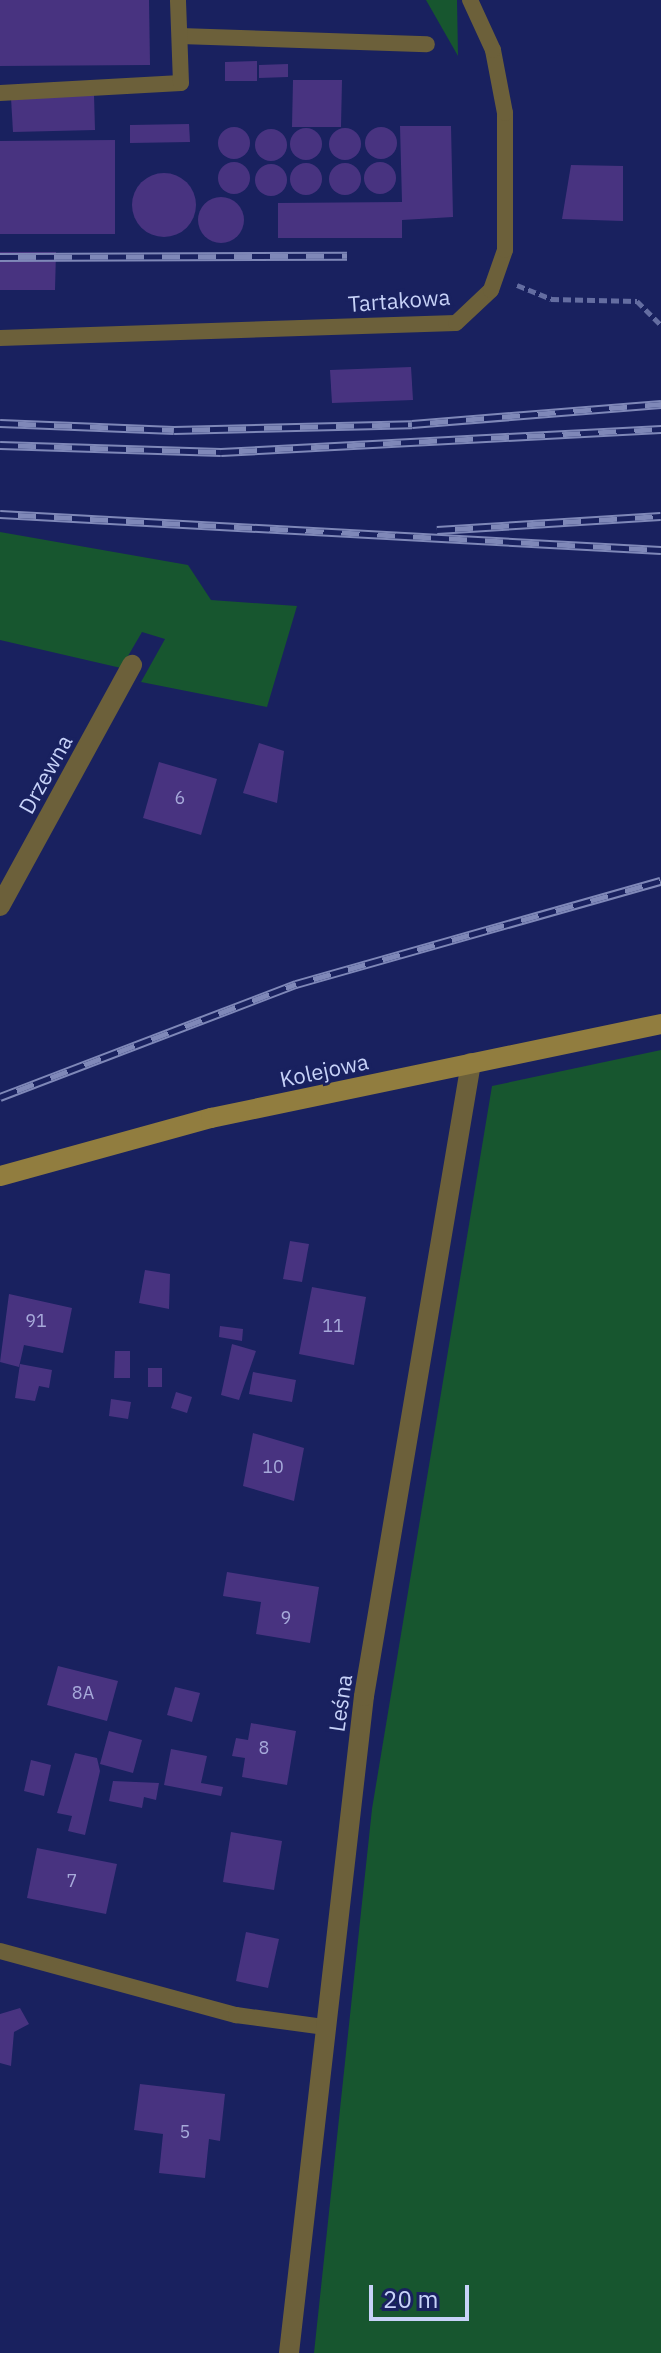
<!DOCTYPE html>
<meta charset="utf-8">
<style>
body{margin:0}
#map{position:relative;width:661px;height:2353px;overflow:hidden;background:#19215f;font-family:"IBM Plex Sans",sans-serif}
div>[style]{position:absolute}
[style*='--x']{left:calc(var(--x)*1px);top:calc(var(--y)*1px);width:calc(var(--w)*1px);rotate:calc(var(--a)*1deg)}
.green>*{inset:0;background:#17562f}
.building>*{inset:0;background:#483380}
.round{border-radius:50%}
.path>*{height:5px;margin-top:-2.5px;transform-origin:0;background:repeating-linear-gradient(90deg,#646da1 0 8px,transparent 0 12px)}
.lane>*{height:16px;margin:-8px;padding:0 8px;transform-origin:8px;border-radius:8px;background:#6c603a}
.street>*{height:20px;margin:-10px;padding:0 10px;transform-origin:10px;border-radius:10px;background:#6c603a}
.secondary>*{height:20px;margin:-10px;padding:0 10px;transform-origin:10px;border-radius:10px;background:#917d3f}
.rail>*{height:9px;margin-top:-4.5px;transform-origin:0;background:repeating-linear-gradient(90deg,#19215f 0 18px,#7f88b8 0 36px);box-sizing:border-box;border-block:2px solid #7f88b8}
span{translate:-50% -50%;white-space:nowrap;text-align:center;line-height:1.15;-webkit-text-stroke:6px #19215f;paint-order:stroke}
.number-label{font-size:18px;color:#a7aada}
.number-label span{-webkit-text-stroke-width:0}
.street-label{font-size:22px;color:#c7d2f8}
.scale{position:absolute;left:369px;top:2285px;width:100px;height:36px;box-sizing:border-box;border:4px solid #c7d2f8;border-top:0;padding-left:10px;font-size:24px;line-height:28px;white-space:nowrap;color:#c7d2f8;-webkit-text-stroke:6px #19215f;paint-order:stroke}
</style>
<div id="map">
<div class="green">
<i style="clip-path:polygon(426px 0,457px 0,458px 56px)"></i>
<i style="clip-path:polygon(0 532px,188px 565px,211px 600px,297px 606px,267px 707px,141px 682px,165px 639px,142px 632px,121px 668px,0 640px)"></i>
<i style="clip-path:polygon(661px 1050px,661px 2353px,314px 2353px,372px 1809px,492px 1086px)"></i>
</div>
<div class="building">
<i style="clip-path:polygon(0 0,149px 0,150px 65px,0 66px)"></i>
<i style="clip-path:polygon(257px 61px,257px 81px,225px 81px,225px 62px)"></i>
<i style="clip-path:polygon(288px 64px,288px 77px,259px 78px,259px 65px)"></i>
<i style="clip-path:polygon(293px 80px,342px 80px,341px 127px,292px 127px)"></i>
<i style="clip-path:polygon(94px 95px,95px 130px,13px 132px,11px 98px)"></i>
<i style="clip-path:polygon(189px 124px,190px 142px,130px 143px,130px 125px)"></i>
<i style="clip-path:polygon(400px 126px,451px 126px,453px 217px,402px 220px,402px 238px,278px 238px,278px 203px,402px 202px)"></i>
<i class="round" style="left:365px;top:127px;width:32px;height:32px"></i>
<i class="round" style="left:218px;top:127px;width:32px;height:32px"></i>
<i class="round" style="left:329px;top:128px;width:32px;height:32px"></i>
<i class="round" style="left:290px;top:128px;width:32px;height:32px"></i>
<i class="round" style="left:255px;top:129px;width:32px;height:32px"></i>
<i style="clip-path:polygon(115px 140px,115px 234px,0 234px,0 141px)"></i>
<i class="round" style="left:218px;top:162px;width:32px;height:32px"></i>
<i class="round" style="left:364px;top:162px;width:32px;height:32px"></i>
<i class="round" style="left:329px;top:163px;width:32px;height:32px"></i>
<i class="round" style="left:290px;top:163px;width:32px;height:32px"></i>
<i class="round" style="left:255px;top:164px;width:32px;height:32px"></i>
<i style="clip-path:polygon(571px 165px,623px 166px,623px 221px,562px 219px)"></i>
<i class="round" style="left:132px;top:173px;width:64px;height:64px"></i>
<i class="round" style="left:198px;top:197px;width:46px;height:46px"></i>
<i style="clip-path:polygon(0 252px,56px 252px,55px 290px,0 290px)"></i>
<i style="clip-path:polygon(411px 367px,413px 400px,332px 403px,330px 370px)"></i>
<i style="clip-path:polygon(259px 743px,284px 751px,277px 803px,243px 793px)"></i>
<i style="clip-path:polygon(159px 762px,217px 779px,201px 835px,143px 818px)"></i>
<i style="clip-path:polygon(290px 1241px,309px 1244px,302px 1282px,283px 1279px)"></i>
<i style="clip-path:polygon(145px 1270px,170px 1274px,169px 1309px,139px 1303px)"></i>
<i style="clip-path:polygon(312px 1287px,366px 1297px,354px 1365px,299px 1354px)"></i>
<i style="clip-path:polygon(9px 1294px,72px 1308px,63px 1353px,24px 1345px,19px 1367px,0 1362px)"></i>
<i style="clip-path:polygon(220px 1326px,243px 1329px,242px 1341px,219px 1337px)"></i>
<i style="clip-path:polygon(232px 1344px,256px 1351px,239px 1400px,221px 1395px)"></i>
<i style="clip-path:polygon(115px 1351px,130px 1351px,130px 1378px,114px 1378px)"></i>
<i style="clip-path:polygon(20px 1364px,52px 1370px,49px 1388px,39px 1386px,35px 1401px,15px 1398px)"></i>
<i style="clip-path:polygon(148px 1368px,162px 1368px,162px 1387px,148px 1387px)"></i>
<i style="clip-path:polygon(253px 1372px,296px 1380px,292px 1402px,249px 1394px)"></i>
<i style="clip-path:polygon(176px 1392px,192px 1397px,187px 1413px,171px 1408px)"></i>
<i style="clip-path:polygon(111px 1399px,131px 1402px,128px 1419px,109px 1416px)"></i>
<i style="clip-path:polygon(253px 1433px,304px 1448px,294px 1501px,243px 1486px)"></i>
<i style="clip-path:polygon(227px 1572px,319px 1587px,310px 1643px,256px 1634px,261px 1602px,223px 1596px)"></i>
<i style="clip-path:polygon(58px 1666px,118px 1681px,107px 1721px,47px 1705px)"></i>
<i style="clip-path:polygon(175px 1687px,200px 1693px,192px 1722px,167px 1715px)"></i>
<i style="clip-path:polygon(251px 1723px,296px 1731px,287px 1785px,242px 1777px,245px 1758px,232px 1756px,236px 1738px,248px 1740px)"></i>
<i style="clip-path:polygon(109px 1731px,142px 1740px,133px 1773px,100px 1764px)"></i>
<i style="clip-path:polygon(171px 1749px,207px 1756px,201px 1783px,223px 1787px,221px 1796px,164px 1785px)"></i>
<i style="clip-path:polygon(75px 1753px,97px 1758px,100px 1771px,85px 1835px,68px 1831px,72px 1816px,57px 1813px)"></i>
<i style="clip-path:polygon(31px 1760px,51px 1765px,44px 1796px,24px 1791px)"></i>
<i style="clip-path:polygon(113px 1781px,159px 1783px,156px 1800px,144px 1797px,142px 1808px,109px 1801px)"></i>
<i style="clip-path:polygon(231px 1832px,282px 1841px,274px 1890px,223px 1882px)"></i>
<i style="clip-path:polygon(37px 1848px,117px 1864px,106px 1914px,27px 1898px)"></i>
<i style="clip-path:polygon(246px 1932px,279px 1939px,268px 1988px,236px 1981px)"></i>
<i style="clip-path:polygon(20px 2008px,29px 2024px,14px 2032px,11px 2066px,0 2063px,0 2014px)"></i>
<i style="clip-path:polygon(140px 2084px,225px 2094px,220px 2141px,209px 2139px,205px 2178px,159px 2173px,163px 2134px,134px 2130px)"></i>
</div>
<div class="path">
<i style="--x:517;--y:285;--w:37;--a:22"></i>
<i style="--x:551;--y:299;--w:86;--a:1.3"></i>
<i style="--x:637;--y:301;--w:34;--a:45"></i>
</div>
<div class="lane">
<i style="--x:180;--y:36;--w:247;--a:1.9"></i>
<i style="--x:0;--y:93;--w:181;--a:-3.2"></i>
<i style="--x:181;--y:83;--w:83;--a:-92.1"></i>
<i style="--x:0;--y:338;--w:456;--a:-1.9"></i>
<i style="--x:456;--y:323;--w:48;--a:-43.3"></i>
<i style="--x:491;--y:290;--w:42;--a:-70.7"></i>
<i style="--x:505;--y:250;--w:137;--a:-90"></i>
<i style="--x:505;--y:113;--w:64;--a:-100.8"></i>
<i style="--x:493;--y:50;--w:55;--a:-114.7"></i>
<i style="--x:0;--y:1951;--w:245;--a:15.2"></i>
<i style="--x:236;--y:2015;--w:90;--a:7.7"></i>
</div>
<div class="street">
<i style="--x:0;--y:906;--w:275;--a:-61.3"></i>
<i style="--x:289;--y:2353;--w:661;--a:-83.49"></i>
<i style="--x:364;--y:1696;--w:642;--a:-80.41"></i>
</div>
<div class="secondary">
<i style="--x:0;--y:1176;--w:219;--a:-15.4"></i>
<i style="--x:211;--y:1118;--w:460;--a:-11.8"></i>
</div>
<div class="rail">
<i style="--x:0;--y:257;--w:347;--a:-0.2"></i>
<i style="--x:0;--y:423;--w:174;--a:2.3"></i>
<i style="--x:174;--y:430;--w:238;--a:-1.4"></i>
<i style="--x:412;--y:424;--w:250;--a:-4.6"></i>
<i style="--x:0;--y:445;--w:221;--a:1.8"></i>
<i style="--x:221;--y:452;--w:441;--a:-3"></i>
<i style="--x:0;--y:514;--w:662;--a:3.12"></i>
<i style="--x:437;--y:530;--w:224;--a:-3.6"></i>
<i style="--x:0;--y:1097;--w:317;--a:-20.9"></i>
<i style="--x:296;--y:984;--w:379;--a:-15.8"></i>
</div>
<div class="number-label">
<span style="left:180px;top:798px">6</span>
<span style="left:36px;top:1321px">91</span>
<span style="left:333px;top:1326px">11</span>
<span style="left:273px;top:1467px">10</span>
<span style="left:286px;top:1618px">9</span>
<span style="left:83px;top:1693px">8A</span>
<span style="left:264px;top:1748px">8</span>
<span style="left:72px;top:1881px">7</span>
<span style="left:185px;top:2132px">5</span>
</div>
<div class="street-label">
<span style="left:399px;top:300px;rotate:-4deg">Tartakowa</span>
<span style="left:45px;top:774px;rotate:-61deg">Drzewna</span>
<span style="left:324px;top:1070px;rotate:-12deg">Kolejowa</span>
<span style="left:340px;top:1703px;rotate:-82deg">Leśna</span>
</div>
<div class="scale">20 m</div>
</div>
